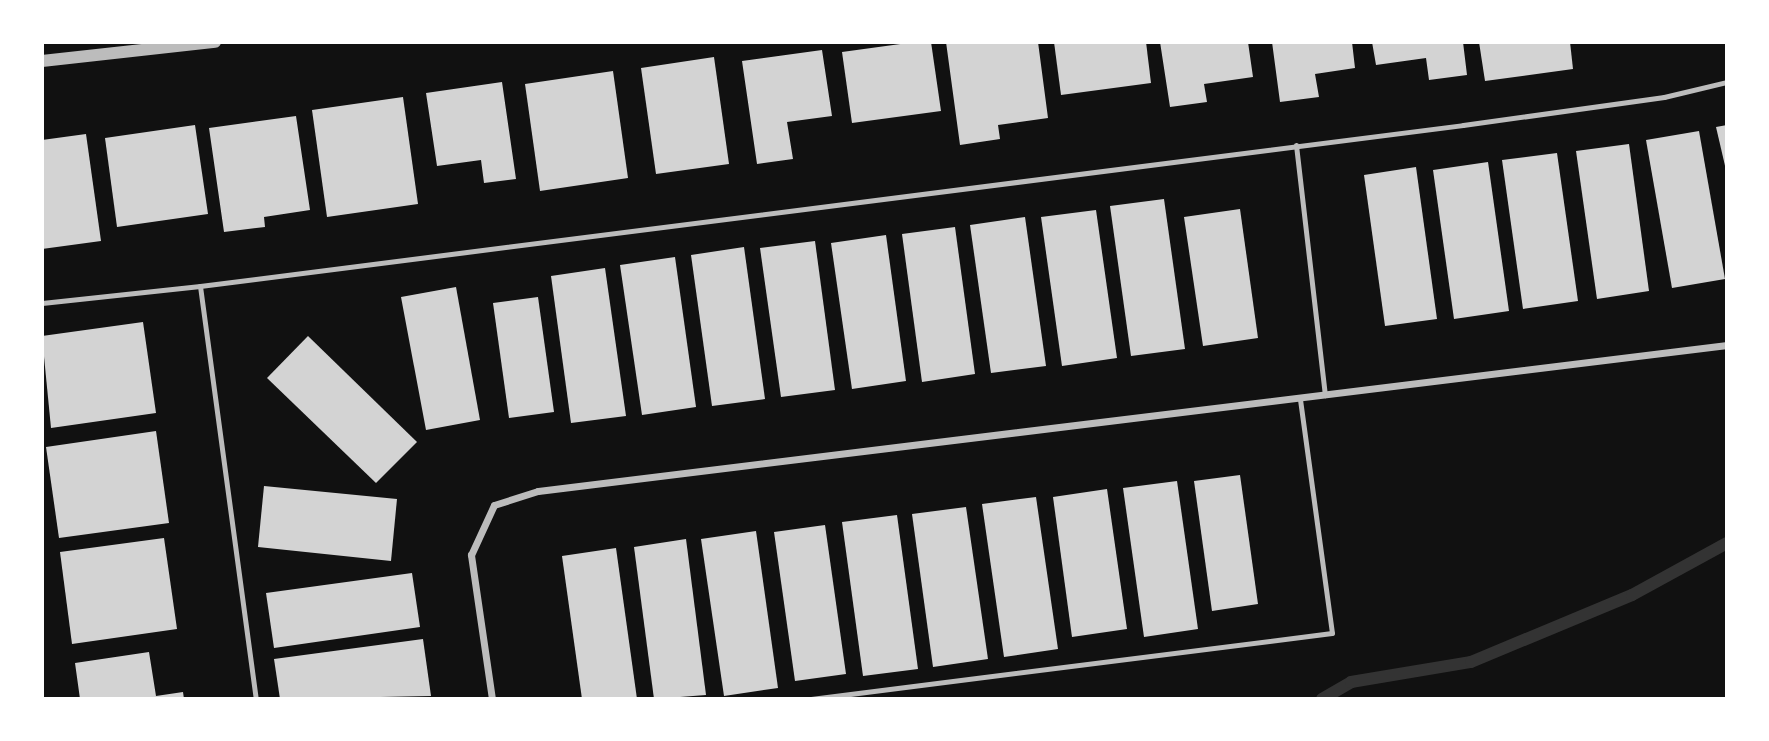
<!DOCTYPE html>
<style>
body{margin:0}
#map{position:relative;width:1769px;height:741px;overflow:hidden;background:#111;font-family:"Noto Sans",sans-serif}
div>[style]{position:absolute}
[style*='--x']{left:calc(var(--x)*1px);top:calc(var(--y)*1px);width:calc(var(--w)*1px);rotate:calc(var(--a)*1deg)}
.stream>*{height:12px;margin:-6px;padding:0 6px;transform-origin:6px;border-radius:6px;background:#333}
.building>*{inset:0;background:#d3d3d3}
.service>*{height:5px;margin:-2.5px;padding:0 2.5px;transform-origin:2.5px;border-radius:2.5px;background:#bcbcbc}
.minor>*{height:7px;margin:-3.5px;padding:0 3.5px;transform-origin:3.5px;border-radius:3.5px;background:#bcbcbc}
.tertiary>*{height:12px;margin:-6px;padding:0 6px;transform-origin:6px;border-radius:6px;background:#bcbcbc}
span{translate:-50% -50%;white-space:nowrap;text-align:center;line-height:1.15;-webkit-text-stroke:7px #fff;paint-order:stroke}
.frame{position:absolute;inset:0;border:44px solid #fff;pointer-events:none}
</style>
<div id="map">
<div class="stream">
<i style="--x:1322;--y:699;--w:34;--a:-30"></i>
<i style="--x:1351;--y:682;--w:122;--a:-9.5"></i>
<i style="--x:1471;--y:662;--w:174;--a:-22.6"></i>
<i style="--x:1632;--y:595;--w:108;--a:-28.7"></i>
</div>
<div class="building">
<i style="clip-path:polygon(915px 42px,931px 42px,941px 111px,852px 123px,842px 52px)"></i>
<i style="clip-path:polygon(946px 42px,1038px 42px,1048px 118px,998px 125px,1000px 139px,960px 145px)"></i>
<i style="clip-path:polygon(1054px 42px,1146px 42px,1151px 83px,1061px 95px)"></i>
<i style="clip-path:polygon(1160px 42px,1248px 42px,1253px 77px,1204px 84px,1207px 102px,1170px 107px)"></i>
<i style="clip-path:polygon(1272px 42px,1352px 42px,1355px 68px,1315px 74px,1319px 97px,1280px 102px)"></i>
<i style="clip-path:polygon(1372px 42px,1463px 42px,1467px 75px,1429px 80px,1426px 58px,1376px 65px)"></i>
<i style="clip-path:polygon(1479px 42px,1570px 42px,1573px 69px,1485px 81px)"></i>
<i style="clip-path:polygon(822px 50px,832px 116px,787px 122px,793px 159px,757px 164px,742px 61px)"></i>
<i style="clip-path:polygon(714px 57px,729px 164px,656px 174px,641px 68px)"></i>
<i style="clip-path:polygon(613px 71px,628px 178px,540px 191px,525px 84px)"></i>
<i style="clip-path:polygon(502px 82px,516px 179px,484px 183px,481px 160px,437px 166px,426px 93px)"></i>
<i style="clip-path:polygon(403px 97px,418px 204px,327px 217px,312px 110px)"></i>
<i style="clip-path:polygon(296px 116px,310px 210px,264px 217px,265px 227px,224px 232px,209px 128px)"></i>
<i style="clip-path:polygon(195px 125px,208px 214px,117px 227px,105px 138px)"></i>
<i style="clip-path:polygon(1727px 125px,1727px 170px,1726px 170px,1716px 127px)"></i>
<i style="clip-path:polygon(1699px 131px,1725px 279px,1672px 288px,1646px 140px)"></i>
<i style="clip-path:polygon(86px 134px,101px 241px,42px 249px,42px 140px)"></i>
<i style="clip-path:polygon(1629px 144px,1649px 291px,1597px 299px,1576px 151px)"></i>
<i style="clip-path:polygon(1557px 153px,1578px 301px,1523px 309px,1502px 160px)"></i>
<i style="clip-path:polygon(1488px 162px,1509px 311px,1454px 319px,1433px 170px)"></i>
<i style="clip-path:polygon(1416px 167px,1437px 319px,1385px 326px,1364px 175px)"></i>
<i style="clip-path:polygon(1164px 199px,1185px 349px,1131px 356px,1110px 206px)"></i>
<i style="clip-path:polygon(1240px 209px,1258px 338px,1203px 346px,1184px 217px)"></i>
<i style="clip-path:polygon(1096px 210px,1117px 358px,1062px 366px,1041px 217px)"></i>
<i style="clip-path:polygon(1025px 217px,1046px 366px,991px 373px,970px 225px)"></i>
<i style="clip-path:polygon(955px 227px,975px 374px,922px 382px,902px 234px)"></i>
<i style="clip-path:polygon(886px 235px,906px 381px,852px 389px,831px 243px)"></i>
<i style="clip-path:polygon(815px 241px,835px 390px,781px 397px,760px 248px)"></i>
<i style="clip-path:polygon(744px 247px,765px 399px,712px 406px,691px 255px)"></i>
<i style="clip-path:polygon(675px 257px,696px 407px,642px 415px,620px 265px)"></i>
<i style="clip-path:polygon(605px 268px,626px 416px,571px 423px,551px 276px)"></i>
<i style="clip-path:polygon(456px 287px,480px 420px,426px 430px,401px 297px)"></i>
<i style="clip-path:polygon(538px 297px,554px 412px,509px 418px,493px 303px)"></i>
<i style="clip-path:polygon(143px 322px,156px 413px,51px 428px,42px 336px)"></i>
<i style="clip-path:polygon(308px 336px,417px 442px,376px 483px,267px 378px)"></i>
<i style="clip-path:polygon(156px 431px,169px 523px,59px 538px,46px 447px)"></i>
<i style="clip-path:polygon(1240px 475px,1258px 604px,1212px 611px,1194px 481px)"></i>
<i style="clip-path:polygon(1177px 481px,1198px 629px,1144px 637px,1123px 488px)"></i>
<i style="clip-path:polygon(264px 486px,397px 499px,391px 561px,258px 547px)"></i>
<i style="clip-path:polygon(1107px 489px,1127px 629px,1072px 637px,1053px 497px)"></i>
<i style="clip-path:polygon(1036px 497px,1058px 649px,1004px 657px,982px 504px)"></i>
<i style="clip-path:polygon(966px 507px,988px 659px,933px 667px,912px 514px)"></i>
<i style="clip-path:polygon(897px 515px,918px 669px,863px 676px,842px 522px)"></i>
<i style="clip-path:polygon(825px 525px,846px 674px,795px 681px,774px 532px)"></i>
<i style="clip-path:polygon(756px 531px,778px 688px,724px 696px,701px 539px)"></i>
<i style="clip-path:polygon(164px 538px,177px 629px,72px 644px,60px 552px)"></i>
<i style="clip-path:polygon(686px 539px,706px 695px,654px 699px,634px 547px)"></i>
<i style="clip-path:polygon(616px 548px,637px 699px,582px 699px,562px 556px)"></i>
<i style="clip-path:polygon(412px 573px,420px 627px,274px 648px,266px 593px)"></i>
<i style="clip-path:polygon(423px 639px,431px 696px,280px 699px,274px 659px)"></i>
<i style="clip-path:polygon(149px 652px,156px 696px,183px 692px,184px 699px,80px 699px,75px 663px)"></i>
</div>
<div class="service">
<i style="--x:1296;--y:145;--w:252;--a:83.4"></i>
<i style="--x:200;--y:286;--w:1273;--a:-7.26"></i>
<i style="--x:1463;--y:125;--w:203;--a:-7.9"></i>
<i style="--x:1664;--y:97;--w:65;--a:-13.4"></i>
<i style="--x:42;--y:303;--w:159;--a:-6.1"></i>
<i style="--x:200;--y:286;--w:417;--a:82.3"></i>
<i style="--x:811;--y:699;--w:525;--a:-7.22"></i>
<i style="--x:1332;--y:633;--w:236;--a:-97.8"></i>
</div>
<div class="minor">
<i style="--x:492;--y:699;--w:146;--a:-98.3"></i>
<i style="--x:471;--y:555;--w:55;--a:-65.3"></i>
<i style="--x:494;--y:505;--w:46;--a:-17.7"></i>
<i style="--x:538;--y:491;--w:1198;--a:-7"></i>
</div>
<div class="tertiary">
<i style="--x:42;--y:61;--w:174;--a:-6.3"></i>
</div>
<div class="frame"></div>
</div>
